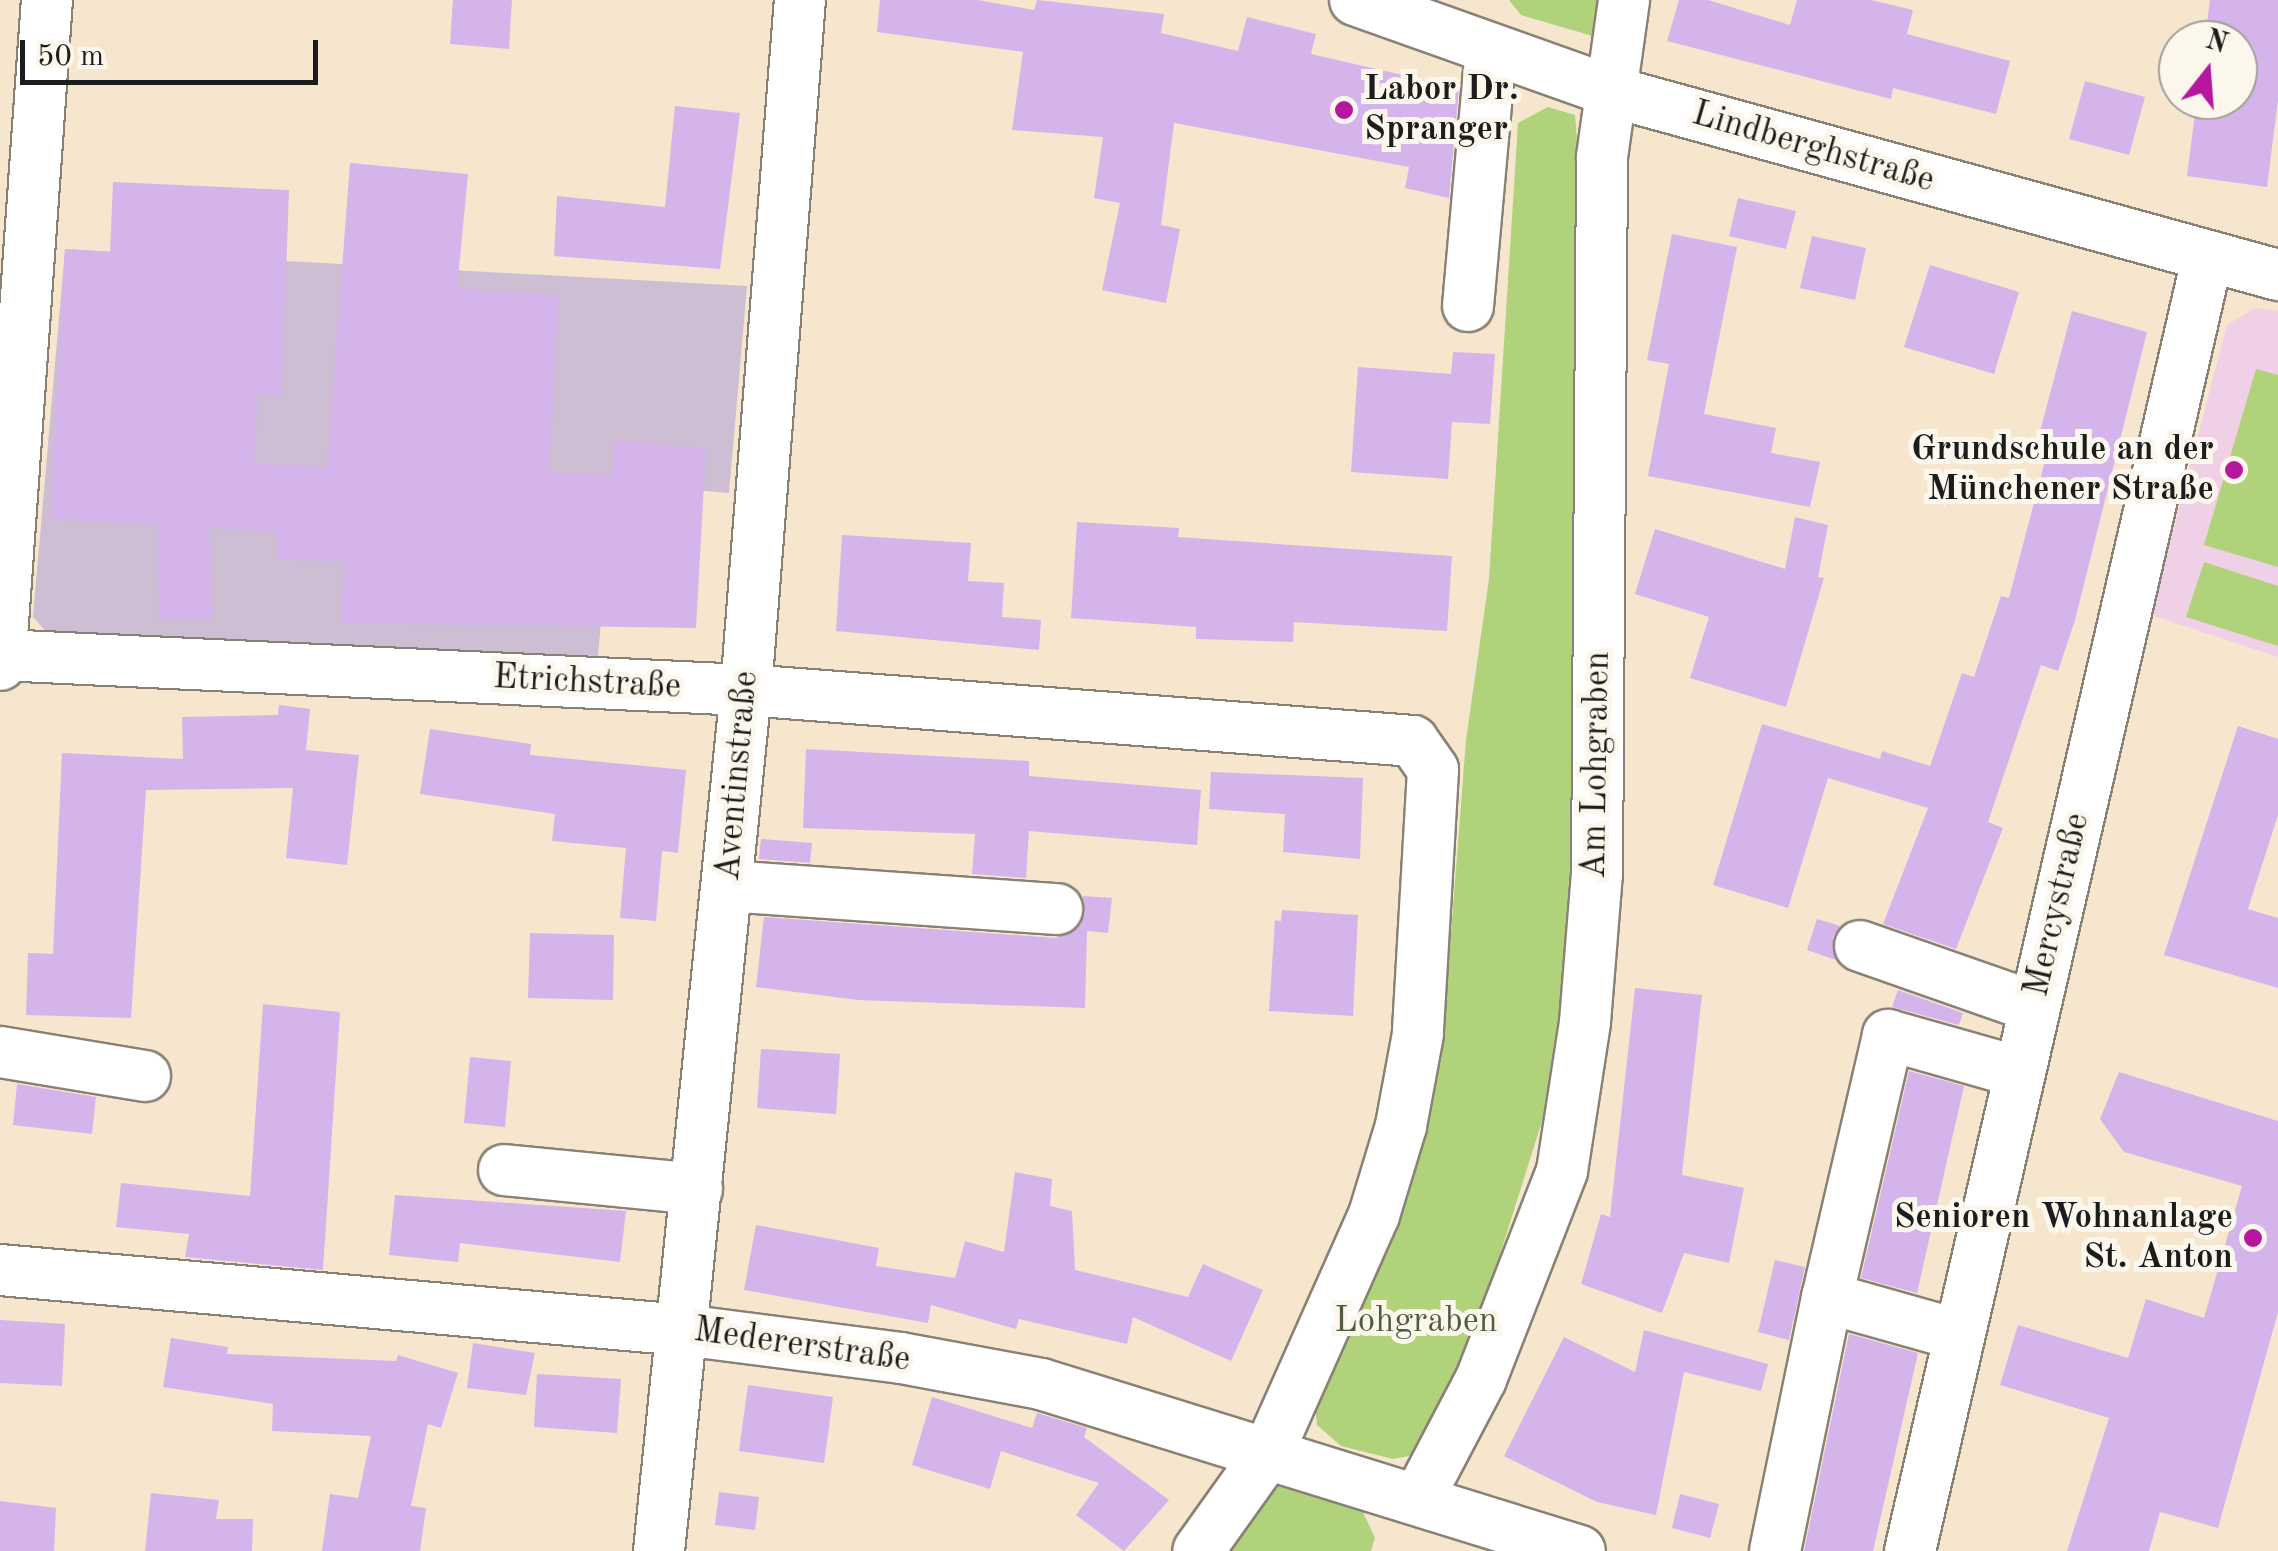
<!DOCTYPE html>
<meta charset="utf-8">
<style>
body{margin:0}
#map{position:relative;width:2278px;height:1551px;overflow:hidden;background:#f6e6ce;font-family:"Old Standard TT",serif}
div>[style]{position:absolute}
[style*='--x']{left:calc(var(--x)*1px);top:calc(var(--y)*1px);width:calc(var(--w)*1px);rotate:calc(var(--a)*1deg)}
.built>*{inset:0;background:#efd0e7}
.industrial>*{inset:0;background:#cdbed3}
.green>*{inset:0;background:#afd27a}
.building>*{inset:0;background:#d5b4ec}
.roads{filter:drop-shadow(2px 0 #898175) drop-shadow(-2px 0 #898175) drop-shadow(0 2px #898175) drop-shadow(0 -2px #898175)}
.minor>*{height:50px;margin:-25px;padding:0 25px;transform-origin:25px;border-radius:25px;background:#fff}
.dots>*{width:28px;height:28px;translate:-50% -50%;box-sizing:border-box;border:5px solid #fbf7ec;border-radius:50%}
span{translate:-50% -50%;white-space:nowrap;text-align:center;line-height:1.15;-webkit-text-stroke:10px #fbf7ec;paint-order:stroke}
.poi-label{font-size:35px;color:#1c1c1c;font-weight:700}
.left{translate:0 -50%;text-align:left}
.right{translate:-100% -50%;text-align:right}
.street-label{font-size:35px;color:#1c1c1c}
.park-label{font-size:35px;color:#4f5c3d}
.north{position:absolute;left:2158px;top:20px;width:100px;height:100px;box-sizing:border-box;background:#fbf7ec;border:2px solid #a29f99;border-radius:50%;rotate:17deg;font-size:28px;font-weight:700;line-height:40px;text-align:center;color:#1c1c1c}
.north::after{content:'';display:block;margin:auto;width:35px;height:45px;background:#b5179e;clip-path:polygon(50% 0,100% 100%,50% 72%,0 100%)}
.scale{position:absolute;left:20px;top:40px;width:298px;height:45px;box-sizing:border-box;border:5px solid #1c1c1c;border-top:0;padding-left:12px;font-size:30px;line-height:35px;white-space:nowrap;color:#1c1c1c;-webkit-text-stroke:8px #fbf7ec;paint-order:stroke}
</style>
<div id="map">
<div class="built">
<i style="clip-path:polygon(2255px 308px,2278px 311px,2278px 657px,2151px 615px,2227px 325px)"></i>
</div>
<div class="industrial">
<i style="clip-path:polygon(65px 249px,747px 286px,729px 493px,613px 483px,598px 656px,48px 634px,33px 617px)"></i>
</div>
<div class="green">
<i style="clip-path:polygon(1509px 0,1609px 0,1596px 37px,1521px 15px)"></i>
<i style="clip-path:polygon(1548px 107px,1575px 115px,1580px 177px,1570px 865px,1555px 1080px,1473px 1340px,1419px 1454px,1393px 1459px,1341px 1446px,1317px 1425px,1315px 1406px,1384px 1245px,1441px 1062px,1466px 740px,1489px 579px,1518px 123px)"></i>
<i style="clip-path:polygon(2256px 369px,2278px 375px,2278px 567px,2204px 545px)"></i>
<i style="clip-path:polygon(2204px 562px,2278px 586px,2278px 646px,2186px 617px)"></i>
<i style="clip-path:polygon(1277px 1476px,1337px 1490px,1362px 1510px,1375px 1538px,1371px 1551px,1223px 1551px)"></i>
</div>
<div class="building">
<i style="clip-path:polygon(453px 0,512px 0,509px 49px,450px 44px)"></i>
<i style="clip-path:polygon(880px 0,978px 0,1034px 10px,1037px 0,1164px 14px,1161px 33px,1238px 51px,1247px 17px,1316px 34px,1311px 54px,1459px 88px,1449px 198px,1405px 188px,1409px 167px,1174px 123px,1161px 225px,1180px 229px,1166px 303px,1102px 290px,1120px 203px,1094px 198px,1103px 137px,1012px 130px,1023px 52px,877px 32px)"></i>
<i style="clip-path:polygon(1679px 0,1708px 0,1790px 25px,1797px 0,1871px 0,1913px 10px,1907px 34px,2010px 61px,1996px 114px,1893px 88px,1891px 99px,1667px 41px)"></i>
<i style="clip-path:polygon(2210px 0,2278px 0,2278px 100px,2267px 187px,2187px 176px,2196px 105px,2238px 111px,2238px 40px,2205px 40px)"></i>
<i style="clip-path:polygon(2085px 81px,2145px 97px,2129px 155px,2069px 139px)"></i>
<i style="clip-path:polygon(675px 106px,740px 113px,720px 269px,554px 256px,557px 196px,665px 207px)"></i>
<i style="clip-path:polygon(350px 163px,468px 174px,457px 289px,559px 295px,549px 472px,612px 475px,615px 440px,706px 449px,696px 628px,341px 623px,344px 562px,277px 559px,278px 532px,210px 528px,212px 620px,159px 620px,157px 525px,50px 519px,65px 249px,110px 252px,113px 182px,289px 190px,282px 396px,258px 394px,254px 464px,327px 467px)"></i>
<i style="clip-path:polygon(1738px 198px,1796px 211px,1786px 249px,1729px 236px)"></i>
<i style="clip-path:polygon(1672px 234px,1737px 247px,1704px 414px,1776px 428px,1771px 453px,1820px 462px,1810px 507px,1648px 476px,1669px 364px,1647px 360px)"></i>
<i style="clip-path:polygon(1812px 236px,1866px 248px,1855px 300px,1800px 288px)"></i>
<i style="clip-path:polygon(1930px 265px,2019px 292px,1994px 374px,1904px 347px)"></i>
<i style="clip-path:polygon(2072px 311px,2147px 332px,2075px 620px,2058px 671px,2041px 665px,1988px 822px,2003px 828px,1956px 949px,1883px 924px,1928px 808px,1828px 778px,1788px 908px,1713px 885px,1762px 724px,1880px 759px,1882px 751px,1930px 766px,1962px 673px,1974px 677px,2001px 596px,2009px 598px,2046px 457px,2034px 454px)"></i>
<i style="clip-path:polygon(1453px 352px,1495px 354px,1490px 424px,1452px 422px,1448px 479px,1351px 472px,1358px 367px,1451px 374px)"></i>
<i style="clip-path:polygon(1795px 517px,1828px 525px,1818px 577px,1824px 578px,1786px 707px,1690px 678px,1709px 617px,1635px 594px,1655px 529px,1785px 569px)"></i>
<i style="clip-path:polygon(1077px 522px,1179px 528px,1178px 537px,1452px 556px,1447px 631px,1294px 622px,1293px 642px,1196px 639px,1196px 627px,1071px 618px)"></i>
<i style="clip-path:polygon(842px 535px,971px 543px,968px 581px,1004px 583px,1002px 617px,1041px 620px,1039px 650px,836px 631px)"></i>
<i style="clip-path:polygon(279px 705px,310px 709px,306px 750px,359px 755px,347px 865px,286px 858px,293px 788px,146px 790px,131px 1018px,26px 1015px,28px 953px,53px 954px,62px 753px,183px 759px,182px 717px,278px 715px)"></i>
<i style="clip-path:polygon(2238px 726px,2278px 739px,2278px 815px,2248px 909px,2278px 918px,2278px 988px,2164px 955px)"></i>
<i style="clip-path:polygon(430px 729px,531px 744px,530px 755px,686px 770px,678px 853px,662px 851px,656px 921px,620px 918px,626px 848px,552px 841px,555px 814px,420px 794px)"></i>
<i style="clip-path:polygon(806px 749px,1029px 761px,1029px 776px,1201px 790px,1197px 845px,1029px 831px,1026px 878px,972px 874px,975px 834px,803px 828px)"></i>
<i style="clip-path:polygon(1211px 772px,1363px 778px,1360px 859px,1283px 852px,1285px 814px,1209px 809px)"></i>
<i style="clip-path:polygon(761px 839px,812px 843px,810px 863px,759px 859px)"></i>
<i style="clip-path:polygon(1083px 896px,1112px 898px,1108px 933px,1087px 931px,1085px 1008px,858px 1000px,756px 987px,764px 917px,1056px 938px,1081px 924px)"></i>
<i style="clip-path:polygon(1282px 910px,1358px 915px,1353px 1016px,1269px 1011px,1275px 920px,1281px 921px)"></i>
<i style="clip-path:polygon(1817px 919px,1840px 926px,1833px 937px,1836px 960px,1807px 950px)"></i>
<i style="clip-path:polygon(530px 933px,614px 935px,613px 1000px,528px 998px)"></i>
<i style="clip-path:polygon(1635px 988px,1702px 995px,1682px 1175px,1744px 1188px,1729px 1263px,1684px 1253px,1662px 1313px,1581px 1284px,1601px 1214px,1610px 1217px)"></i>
<i style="clip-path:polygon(1898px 990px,1963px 1013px,1959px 1025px,1892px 1007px)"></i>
<i style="clip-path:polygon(263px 1004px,340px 1012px,323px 1270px,185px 1257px,189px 1234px,116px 1227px,121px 1183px,250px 1196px)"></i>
<i style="clip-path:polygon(761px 1049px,840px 1054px,836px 1114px,757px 1108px)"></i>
<i style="clip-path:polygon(470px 1057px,511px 1061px,505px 1127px,464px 1123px)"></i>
<i style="clip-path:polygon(1909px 1071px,1964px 1086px,1917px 1293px,1861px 1278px)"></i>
<i style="clip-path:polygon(2119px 1072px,2278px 1121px,2278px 1312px,2218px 1528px,2160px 1512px,2149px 1551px,2067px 1551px,2109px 1418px,2000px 1385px,2018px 1325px,2128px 1358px,2146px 1299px,2204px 1318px,2242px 1186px,2124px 1152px,2100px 1119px)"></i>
<i style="clip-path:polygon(17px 1084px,96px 1097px,92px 1134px,13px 1125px)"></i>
<i style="clip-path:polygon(1015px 1172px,1052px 1179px,1050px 1206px,1072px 1211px,1075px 1270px,1188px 1297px,1203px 1264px,1263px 1290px,1231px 1361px,1133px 1317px,1127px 1344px,1019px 1319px,1016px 1329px,931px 1305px,928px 1323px,744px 1290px,756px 1225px,879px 1248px,876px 1266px,955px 1278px,965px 1241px,1004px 1252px)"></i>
<i style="clip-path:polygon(395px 1195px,626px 1211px,620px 1262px,460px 1243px,458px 1262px,389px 1255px)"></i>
<i style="clip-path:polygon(1775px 1260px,1805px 1267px,1789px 1340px,1758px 1332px)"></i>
<i style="clip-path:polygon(0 1320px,65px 1324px,62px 1386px,0 1383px)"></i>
<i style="clip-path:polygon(1644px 1330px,1768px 1364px,1761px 1391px,1684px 1372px,1656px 1515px,1597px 1502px,1504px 1456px,1564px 1337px,1635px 1372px)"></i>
<i style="clip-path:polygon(1849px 1334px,1918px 1353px,1873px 1551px,1804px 1551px)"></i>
<i style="clip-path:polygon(171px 1338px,228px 1347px,227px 1354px,396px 1361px,398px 1355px,458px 1373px,441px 1428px,428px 1424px,411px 1506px,426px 1508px,420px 1551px,322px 1551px,330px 1494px,358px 1498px,371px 1436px,272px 1431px,273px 1404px,163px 1387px)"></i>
<i style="clip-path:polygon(473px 1343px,535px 1353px,526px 1395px,467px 1388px)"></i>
<i style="clip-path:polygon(537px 1374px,621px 1379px,617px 1433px,534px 1427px)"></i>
<i style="clip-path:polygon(748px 1385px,833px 1397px,824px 1463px,739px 1451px)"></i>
<i style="clip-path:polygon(932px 1397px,1032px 1428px,1037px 1413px,1087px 1428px,1084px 1437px,1169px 1500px,1124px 1551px,1076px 1515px,1099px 1483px,1001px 1451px,990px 1489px,912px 1465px)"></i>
<i style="clip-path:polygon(719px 1492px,759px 1497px,755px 1530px,715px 1525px)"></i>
<i style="clip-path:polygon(151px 1493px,219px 1500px,216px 1519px,253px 1519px,252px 1551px,145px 1551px)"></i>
<i style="clip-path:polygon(1680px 1494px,1719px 1504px,1710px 1538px,1672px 1528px)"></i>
<i style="clip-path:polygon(0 1501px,56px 1508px,54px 1551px,0 1551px)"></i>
</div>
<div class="roads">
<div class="minor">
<i style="--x:1355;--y:0;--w:274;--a:19.6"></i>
<i style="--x:1613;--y:92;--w:690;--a:15.39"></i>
<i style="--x:1468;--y:306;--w:257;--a:-84.9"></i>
<i style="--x:0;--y:655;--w:747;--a:2.69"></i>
<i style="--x:746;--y:690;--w:669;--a:4.37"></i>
<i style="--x:1413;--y:741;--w:35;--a:55"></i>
<i style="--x:1433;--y:770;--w:264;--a:93.3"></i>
<i style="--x:1418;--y:1034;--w:94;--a:100.5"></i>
<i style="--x:1401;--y:1126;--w:93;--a:106.9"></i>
<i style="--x:1374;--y:1215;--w:261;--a:114"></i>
<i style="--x:1268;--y:1453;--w:120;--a:125.5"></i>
<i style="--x:0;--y:665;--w:667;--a:-85.96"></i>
<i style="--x:727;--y:886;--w:331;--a:4"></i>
<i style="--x:1860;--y:946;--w:184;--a:19.3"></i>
<i style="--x:0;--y:1052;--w:147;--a:9.4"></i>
<i style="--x:504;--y:1170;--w:194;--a:5.6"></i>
<i style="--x:0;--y:1270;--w:686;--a:5.02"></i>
<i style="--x:683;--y:1330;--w:220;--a:7.3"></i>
<i style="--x:901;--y:1358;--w:142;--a:10.5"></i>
<i style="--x:1041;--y:1384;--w:564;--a:17.21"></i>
<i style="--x:1959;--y:1335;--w:137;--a:-164.3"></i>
<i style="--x:1827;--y:1298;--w:270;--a:-76.9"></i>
<i style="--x:1888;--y:1035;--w:136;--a:15.8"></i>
<i style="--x:1418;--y:1499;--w:136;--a:-62.3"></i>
<i style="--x:1481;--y:1379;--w:223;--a:-68.7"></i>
<i style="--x:1562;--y:1171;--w:151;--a:-81.2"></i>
<i style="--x:1585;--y:1022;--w:148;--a:-85.4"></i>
<i style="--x:1597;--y:874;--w:717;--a:-89.6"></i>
<i style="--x:1602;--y:157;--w:159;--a:-82"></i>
<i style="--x:659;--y:1551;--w:865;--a:-84.23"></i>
<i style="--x:746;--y:690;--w:692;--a:-85.53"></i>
<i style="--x:1775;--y:1551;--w:258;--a:-78.4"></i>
<i style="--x:1910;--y:1551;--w:1326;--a:-77.05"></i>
</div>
</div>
<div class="dots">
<i style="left:1344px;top:110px;background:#b5179e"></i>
<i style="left:2234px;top:470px;background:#b5179e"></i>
<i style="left:2253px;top:1238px;background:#b5179e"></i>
</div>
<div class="poi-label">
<span class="left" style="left:1364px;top:110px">Labor Dr.<br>Spranger</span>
<span class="right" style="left:2214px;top:470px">Grundschule an der<br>Münchener Straße</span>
<span class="right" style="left:2233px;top:1238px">Senioren Wohnanlage<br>St. Anton</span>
</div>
<div class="street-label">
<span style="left:1813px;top:148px;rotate:16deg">Lindberghstraße</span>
<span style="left:587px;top:683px;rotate:3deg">Etrichstraße</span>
<span style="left:1597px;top:765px;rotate:-89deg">Am Lohgraben</span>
<span style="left:738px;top:776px;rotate:-85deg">Aventinstraße</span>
<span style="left:2058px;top:905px;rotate:-77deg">Mercystraße</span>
<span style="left:802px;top:1346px;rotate:8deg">Medererstraße</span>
</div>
<div class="park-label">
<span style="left:1416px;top:1322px">Lohgraben</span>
</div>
<div class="north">N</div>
<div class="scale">50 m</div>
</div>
